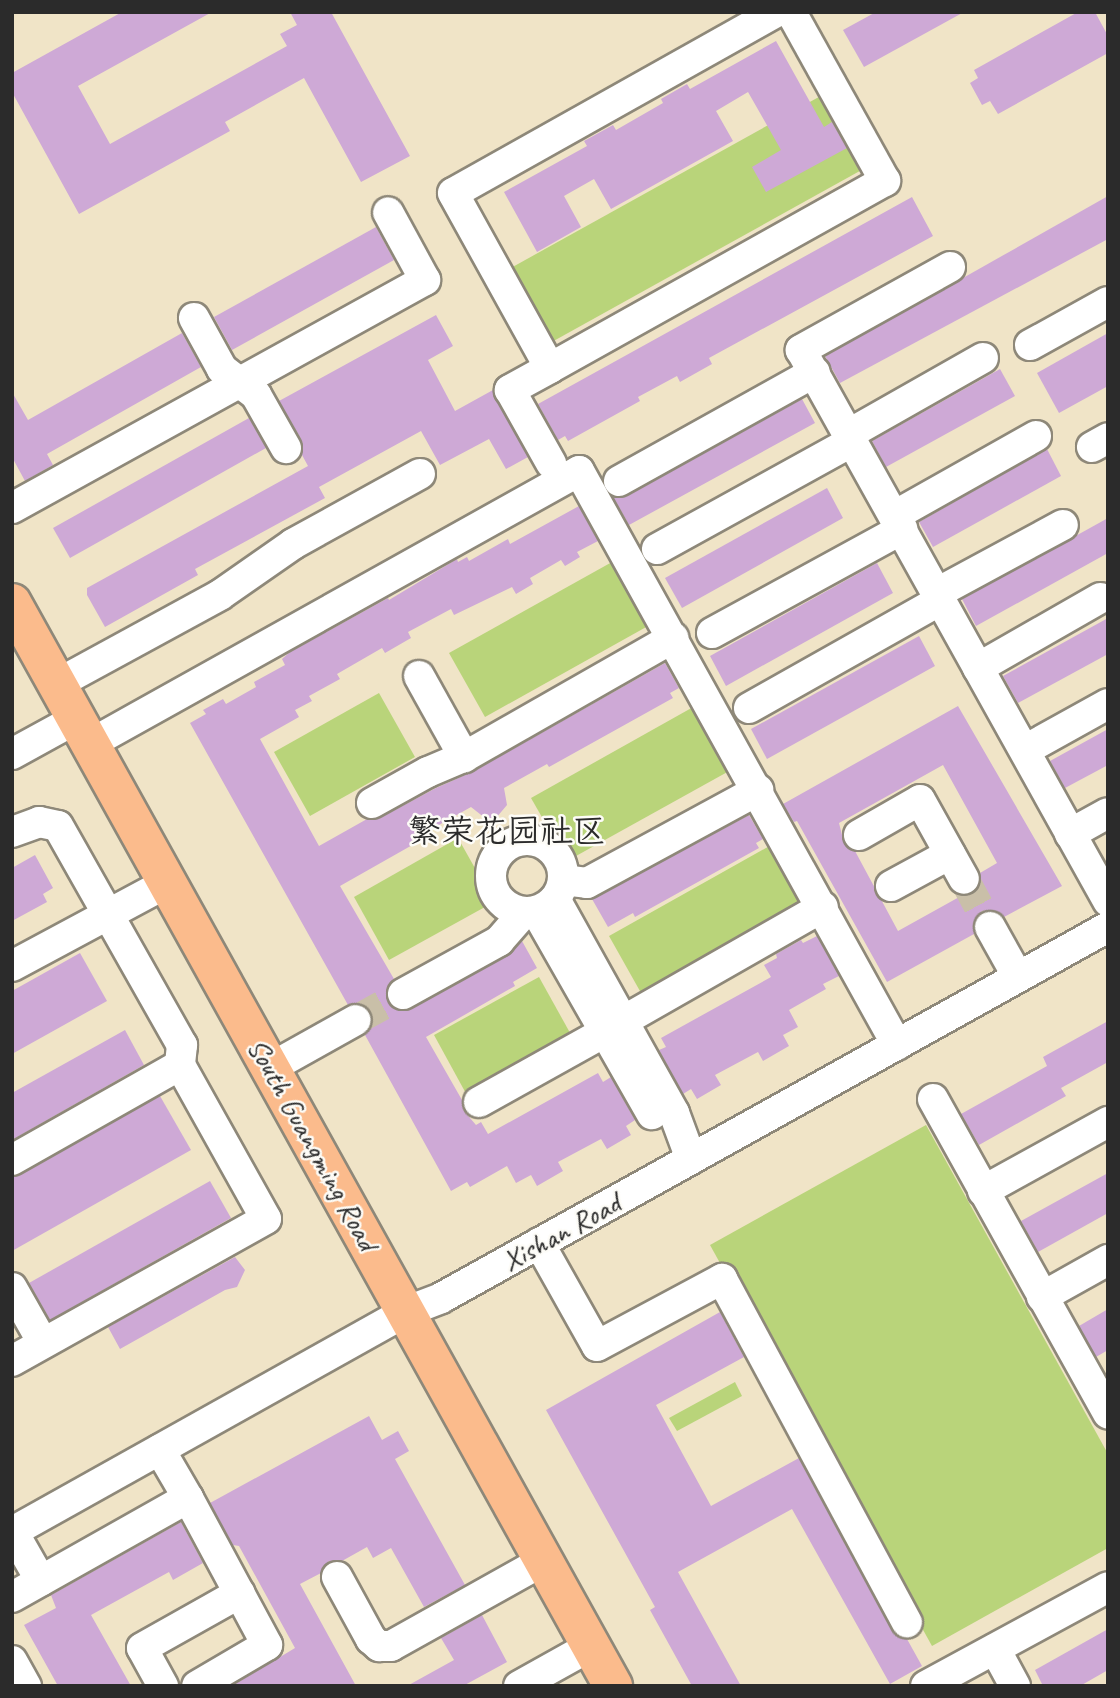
<!DOCTYPE html>
<meta charset="utf-8">
<style>
body{margin:0}
#map{position:relative;width:1120px;height:1698px;overflow:hidden;background:#f0e4c7;font-family:Caveat,"LXGW WenKai TC",sans-serif}
div>[style]{position:absolute}
[style*='--x']{left:calc(var(--x)*1px);top:calc(var(--y)*1px);width:calc(var(--w)*1px);rotate:calc(var(--a)*1deg)}
.green>*{inset:0;background:#b9d47a}
.building>*{inset:0;background:#cea9d6}
.minor-tunnel>*{height:30px;margin-top:-15px;transform-origin:0;background:repeating-linear-gradient(90deg,#c9bfa8 0 30px,transparent 0 45px)}
.roads{filter:drop-shadow(2px 0 #8e8879) drop-shadow(-2px 0 #8e8879) drop-shadow(0 2px #8e8879) drop-shadow(0 -2px #8e8879)}
.minor>*{height:30px;margin:-15px;padding:0 15px;transform-origin:15px;border-radius:15px;background:#fff}
.minor>.ring{margin:-15px;padding:0;box-sizing:content-box;background:none;border:30px solid #fff;border-radius:50%}
.major>*{height:38px;margin:-19px;padding:0 19px;transform-origin:19px;border-radius:19px;background:#fbbb8c}
span{translate:-50% -50%;white-space:nowrap;text-align:center;line-height:1.15;-webkit-text-stroke:5px #fdfcf7;paint-order:stroke}
.street-label{font-size:30px;color:#2b2b2b}
.quarter-label{font-size:33px;color:#2b2b2b}
.frame{position:absolute;inset:0;border:14px solid #2b2b2b;pointer-events:none}
</style>
<div id="map">
<div class="green">
<i style="clip-path:polygon(826px 93px,867px 167px,550px 343px,509px 269px)"></i>
<i style="clip-path:polygon(612px 562px,648px 626px,485px 717px,449px 653px)"></i>
<i style="clip-path:polygon(379px 693px,415px 757px,310px 816px,274px 752px)"></i>
<i style="clip-path:polygon(695px 706px,731px 770px,567px 861px,531px 798px)"></i>
<i style="clip-path:polygon(458px 838px,494px 902px,389px 960px,354px 897px)"></i>
<i style="clip-path:polygon(773px 844px,808px 908px,645px 1000px,609px 936px)"></i>
<i style="clip-path:polygon(539px 977px,574px 1040px,469px 1099px,434px 1035px)"></i>
<i style="clip-path:polygon(926px 1125px,1108px 1454px,1108px 1548px,932px 1646px,710px 1245px)"></i>
<i style="clip-path:polygon(735px 1382px,742px 1396px,677px 1431px,669px 1418px)"></i>
</div>
<div class="building">
<i style="clip-path:polygon(122px 12px,212px 12px,78px 86px,110px 144px,287px 46px,280px 34px,297px 25px,290px 12px,331px 12px,410px 156px,361px 182px,304px 78px,225px 122px,230px 131px,79px 214px,12px 92px,12px 73px)"></i>
<i style="clip-path:polygon(876px 12px,964px 12px,864px 67px,843px 30px)"></i>
<i style="clip-path:polygon(1078px 12px,1095px 12px,1108px 36px,1108px 53px,998px 114px,990px 101px,982px 105px,970px 83px,978px 78px,974px 70px)"></i>
<i style="clip-path:polygon(776px 41px,824px 127px,832px 122px,847px 148px,766px 192px,752px 167px,781px 150px,748px 92px,716px 111px,733px 141px,611px 209px,594px 179px,564px 196px,581px 227px,537px 252px,504px 192px,587px 146px,584px 141px,613px 125px,616px 130px,663px 103px,661px 99px,687px 84px,690px 89px)"></i>
<i style="clip-path:polygon(1108px 196px,1108px 239px,840px 383px,825px 356px)"></i>
<i style="clip-path:polygon(912px 197px,933px 236px,709px 358px,712px 364px,680px 382px,677px 376px,638px 397px,640px 401px,568px 441px,565px 436px,558px 440px,538px 404px)"></i>
<i style="clip-path:polygon(376px 227px,394px 260px,232px 350px,214px 317px)"></i>
<i style="clip-path:polygon(436px 315px,453px 346px,428px 360px,455px 411px,493px 390px,528px 457px,506px 469px,489px 439px,440px 465px,421px 431px,319px 487px,325px 498px,195px 569px,198px 575px,105px 627px,87px 595px,87px 588px,308px 466px,302px 455px,301px 439px,279px 401px)"></i>
<i style="clip-path:polygon(182px 333px,201px 367px,47px 454px,53px 465px,25px 481px,12px 457px,12px 392px,28px 420px)"></i>
<i style="clip-path:polygon(1108px 333px,1108px 386px,1059px 413px,1037px 373px)"></i>
<i style="clip-path:polygon(1000px 369px,1015px 396px,886px 467px,872px 441px)"></i>
<i style="clip-path:polygon(802px 399px,815px 423px,629px 525px,613px 497px,627px 496px)"></i>
<i style="clip-path:polygon(249px 418px,266px 448px,70px 558px,53px 528px)"></i>
<i style="clip-path:polygon(1047px 449px,1061px 476px,933px 547px,919px 522px)"></i>
<i style="clip-path:polygon(827px 488px,843px 518px,682px 608px,665px 578px)"></i>
<i style="clip-path:polygon(579px 506px,598px 541px,577px 552px,580px 557px,565px 566px,561px 560px,530px 578px,533px 584px,516px 594px,512px 587px,454px 615px,451px 609px,408px 632px,411px 638px,385px 653px,382px 648px,337px 674px,340px 679px,309px 696px,312px 701px,295px 710px,299px 717px,260px 739px,319px 846px,367px 819px,380px 818px,436px 788px,472px 772px,665px 663px,679px 688px,670px 693px,673px 698px,549px 767px,547px 764px,504px 788px,507px 805px,496px 818px,485px 818px,471px 807px,428px 831px,430px 835px,340px 886px,394px 979px,386px 994px,395px 1009px,411px 1009px,507px 956px,522px 941px,537px 968px,513px 982px,515px 986px,426px 1037px,462px 1100px,464px 1111px,476px 1125px,481px 1122px,488px 1134px,598px 1073px,603px 1082px,611px 1077px,635px 1120px,626px 1126px,631px 1135px,607px 1149px,601px 1139px,558px 1162px,563px 1171px,537px 1186px,531px 1175px,516px 1183px,507px 1166px,470px 1187px,467px 1182px,451px 1191px,365px 1035px,371px 1028px,372px 1012px,364px 1005px,348px 1005px,190px 723px,206px 714px,203px 710px,223px 699px,226px 704px,256px 687px,254px 682px,285px 665px,282px 659px,290px 652px,388px 598px,389px 600px,457px 559px,458px 562px,467px 557px,469px 561px,508px 539px,510px 544px)"></i>
<i style="clip-path:polygon(1108px 518px,1108px 553px,976px 626px,962px 599px)"></i>
<i style="clip-path:polygon(877px 563px,893px 593px,726px 686px,710px 656px)"></i>
<i style="clip-path:polygon(1108px 618px,1108px 654px,1018px 703px,1003px 676px)"></i>
<i style="clip-path:polygon(919px 636px,935px 666px,767px 759px,751px 729px)"></i>
<i style="clip-path:polygon(evenodd,958px 706px,1062px 886px,1004px 917px,991px 910px,982px 911px,975px 919px,974px 934px,887px 982px,797px 821px,794px 822px,783px 804px,958px 706px,943px 765px,997px 863px,980px 873px,979px 887px,973px 894px,961px 896px,898px 931px,855px 851px,844px 843px,839px 823px,943px 765px)"></i>
<i style="clip-path:polygon(1108px 729px,1108px 765px,1065px 788px,1050px 761px)"></i>
<i style="clip-path:polygon(749px 815px,763px 839px,756px 843px,759px 848px,635px 917px,633px 913px,608px 927px,592px 899px)"></i>
<i style="clip-path:polygon(35px 855px,53px 888px,43px 894px,47px 902px,12px 921px,12px 868px)"></i>
<i style="clip-path:polygon(817px 936px,839px 976px,823px 984px,826px 989px,789px 1010px,798px 1027px,783px 1035px,789px 1046px,763px 1061px,758px 1052px,715px 1075px,721px 1085px,697px 1099px,691px 1089px,683px 1094px,659px 1050px,666px 1047px,661px 1038px,771px 977px,764px 965px,777px 958px,776px 954px,801px 940px,803px 943px)"></i>
<i style="clip-path:polygon(80px 953px,107px 1001px,12px 1054px,12px 991px)"></i>
<i style="clip-path:polygon(1108px 1021px,1108px 1062px,1061px 1088px,1066px 1096px,979px 1145px,961px 1114px,1047px 1066px,1043px 1057px)"></i>
<i style="clip-path:polygon(125px 1030px,144px 1065px,12px 1140px,12px 1093px)"></i>
<i style="clip-path:polygon(160px 1096px,191px 1150px,12px 1251px,12px 1177px)"></i>
<i style="clip-path:polygon(1108px 1173px,1108px 1213px,1038px 1252px,1021px 1221px)"></i>
<i style="clip-path:polygon(210px 1181px,231px 1218px,50px 1320px,29px 1283px)"></i>
<i style="clip-path:polygon(235px 1257px,245px 1270px,237px 1287px,225px 1290px,120px 1349px,108px 1327px)"></i>
<i style="clip-path:polygon(1108px 1309px,1108px 1350px,1096px 1357px,1079px 1326px)"></i>
<i style="clip-path:polygon(720px 1312px,744px 1357px,656px 1405px,711px 1506px,799px 1458px,892px 1630px,907px 1639px,922px 1666px,890px 1684px,792px 1509px,678px 1572px,741px 1686px,692px 1686px,650px 1610px,655px 1607px,546px 1410px)"></i>
<i style="clip-path:polygon(369px 1416px,382px 1440px,398px 1431px,409px 1451px,395px 1459px,465px 1585px,424px 1607px,391px 1548px,373px 1558px,367px 1547px,342px 1561px,329px 1561px,321px 1573px,300px 1584px,356px 1686px,232px 1686px,295px 1648px,239px 1546px,233px 1545px,210px 1503px)"></i>
<i style="clip-path:polygon(181px 1522px,203px 1563px,173px 1580px,169px 1572px,91px 1615px,131px 1686px,58px 1686px,24px 1625px,56px 1608px,51px 1595px)"></i>
<i style="clip-path:polygon(482px 1615px,507px 1662px,463px 1686px,407px 1686px,454px 1660px,441px 1638px)"></i>
<i style="clip-path:polygon(1108px 1629px,1108px 1670px,1080px 1686px,1043px 1686px,1035px 1670px)"></i>
</div>
<div class="minor-tunnel">
<i style="--x:964;--y:879;--w:55;--a:61.6"></i>
<i style="--x:356;--y:1020;--w:54;--a:-29"></i>
</div>
<div class="roads">
<div class="minor">
<i style="--x:776;--y:12;--w:370;--a:150.7"></i>
<i style="--x:453;--y:193;--w:200;--a:61"></i>
<i style="--x:550;--y:368;--w:384;--a:-29.2"></i>
<i style="--x:885;--y:181;--w:193;--a:-119.1"></i>
<i style="--x:950;--y:267;--w:171;--a:150.9"></i>
<i style="--x:801;--y:350;--w:631;--a:60.87"></i>
<i style="--x:194;--y:318;--w:58;--a:61.2"></i>
<i style="--x:222;--y:369;--w:43;--a:37.4"></i>
<i style="--x:256;--y:395;--w:61;--a:60.5"></i>
<i style="--x:1030;--y:345;--w:89;--a:-28.9"></i>
<i style="--x:550;--y:368;--w:46;--a:151.2"></i>
<i style="--x:510;--y:390;--w:84;--a:60.7"></i>
<i style="--x:849;--y:434;--w:154;--a:-29.6"></i>
<i style="--x:1092;--y:447;--w:18;--a:-29"></i>
<i style="--x:619;--y:481;--w:224;--a:-29.1"></i>
<i style="--x:12;--y:508;--w:472;--a:-28.9"></i>
<i style="--x:425;--y:280;--w:77;--a:-118.6"></i>
<i style="--x:894;--y:516;--w:163;--a:-29.4"></i>
<i style="--x:657;--y:549;--w:224;--a:-28.9"></i>
<i style="--x:937;--y:593;--w:143;--a:-28.4"></i>
<i style="--x:712;--y:633;--w:217;--a:-28.7"></i>
<i style="--x:978;--y:668;--w:141;--a:-29.8"></i>
<i style="--x:419;--y:676;--w:93;--a:60.9"></i>
<i style="--x:57;--y:684;--w:186;--a:-28.6"></i>
<i style="--x:220;--y:595;--w:89;--a:-34.9"></i>
<i style="--x:293;--y:544;--w:145;--a:-28.9"></i>
<i style="--x:749;--y:708;--w:220;--a:-29.4"></i>
<i style="--x:90;--y:744;--w:560;--a:-29.17"></i>
<i style="--x:579;--y:471;--w:656;--a:61.01"></i>
<i style="--x:1025;--y:750;--w:95;--a:-29"></i>
<i style="--x:12;--y:754;--w:73;--a:-28.7"></i>
<i style="--x:372;--y:803;--w:64;--a:-29"></i>
<i style="--x:428;--y:772;--w:39;--a:-23"></i>
<i style="--x:464;--y:757;--w:241;--a:-29.7"></i>
<i style="--x:12;--y:832;--w:29;--a:-20"></i>
<i style="--x:39;--y:822;--w:19;--a:12"></i>
<i style="--x:58;--y:826;--w:252;--a:60.5"></i>
<i style="--x:182;--y:1045;--w:20;--a:96"></i>
<i style="--x:180;--y:1065;--w:176;--a:60.8"></i>
<i style="--x:266;--y:1219;--w:291;--a:150.8"></i>
<i style="--x:1070;--y:834;--w:43;--a:-28.9"></i>
<i style="--x:859;--y:835;--w:70;--a:-29.8"></i>
<i style="--x:920;--y:800;--w:90;--a:60.9"></i>
<i class="ring" style="left:491px;top:840px;width:42px;height:42px"></i>
<i style="--x:563;--y:880;--w:24;--a:7"></i>
<i style="--x:587;--y:883;--w:195;--a:-28.5"></i>
<i style="--x:891;--y:886;--w:67;--a:-28.5"></i>
<i style="--x:555;--y:899;--w:245;--a:60.9"></i>
<i style="--x:674;--y:1113;--w:49;--a:69.7"></i>
<i style="--x:536;--y:911;--w:234;--a:60.3"></i>
<i style="--x:990;--y:927;--w:57;--a:60.8"></i>
<i style="--x:12;--y:966;--w:176;--a:-28.2"></i>
<i style="--x:403;--y:994;--w:110;--a:-28.9"></i>
<i style="--x:499;--y:941;--w:38;--a:-49"></i>
<i style="--x:623;--y:1021;--w:230;--a:-29.7"></i>
<i style="--x:270;--y:1068;--w:98;--a:-29.2"></i>
<i style="--x:933;--y:1099;--w:360;--a:60.9"></i>
<i style="--x:479;--y:1102;--w:142;--a:-29.1"></i>
<i style="--x:12;--y:1160;--w:193;--a:-29.5"></i>
<i style="--x:983;--y:1191;--w:143;--a:-28.9"></i>
<i style="--x:539;--y:1243;--w:118;--a:60.6"></i>
<i style="--x:597;--y:1346;--w:142;--a:-28.2"></i>
<i style="--x:722;--y:1279;--w:390;--a:61.7"></i>
<i style="--x:12;--y:1288;--w:63;--a:60.6"></i>
<i style="--x:1042;--y:1297;--w:76;--a:-29.3"></i>
<i style="--x:188;--y:1498;--w:167;--a:61.7"></i>
<i style="--x:267;--y:1645;--w:81;--a:149.6"></i>
<i style="--x:12;--y:1532;--w:450;--a:-29.2"></i>
<i style="--x:405;--y:1312;--w:39;--a:-21"></i>
<i style="--x:441;--y:1298;--w:763;--a:-29.08"></i>
<i style="--x:13;--y:1532;--w:56;--a:60.3"></i>
<i style="--x:337;--y:1577;--w:71;--a:61.3"></i>
<i style="--x:371;--y:1639;--w:11;--a:41"></i>
<i style="--x:379;--y:1646;--w:12;--a:0"></i>
<i style="--x:391;--y:1646;--w:174;--a:-29.2"></i>
<i style="--x:12;--y:1597;--w:202;--a:-29.4"></i>
<i style="--x:188;--y:1498;--w:56;--a:-120.3"></i>
<i style="--x:995;--y:1649;--w:42;--a:61.6"></i>
<i style="--x:12;--y:1661;--w:29;--a:61"></i>
<i style="--x:163;--y:1686;--w:43;--a:-118.9"></i>
<i style="--x:142;--y:1648;--w:112;--a:-29.3"></i>
<i style="--x:519;--y:1686;--w:82;--a:-29.1"></i>
<i style="--x:926;--y:1686;--w:207;--a:-28.5"></i>
</div>
<div class="major">
<i style="--x:12;--y:603;--w:1239;--a:60.97"></i>
</div>
</div>
<div class="street-label">
<span style="left:313px;top:1144px;rotate:61deg">South Guangming Road</span>
<span style="left:561px;top:1232px;rotate:-29deg">Xishan Road</span>
</div>
<div class="quarter-label">
<span style="left:507px;top:832px">繁荣花园社区</span>
</div>
<div class="frame"></div>
</div>
